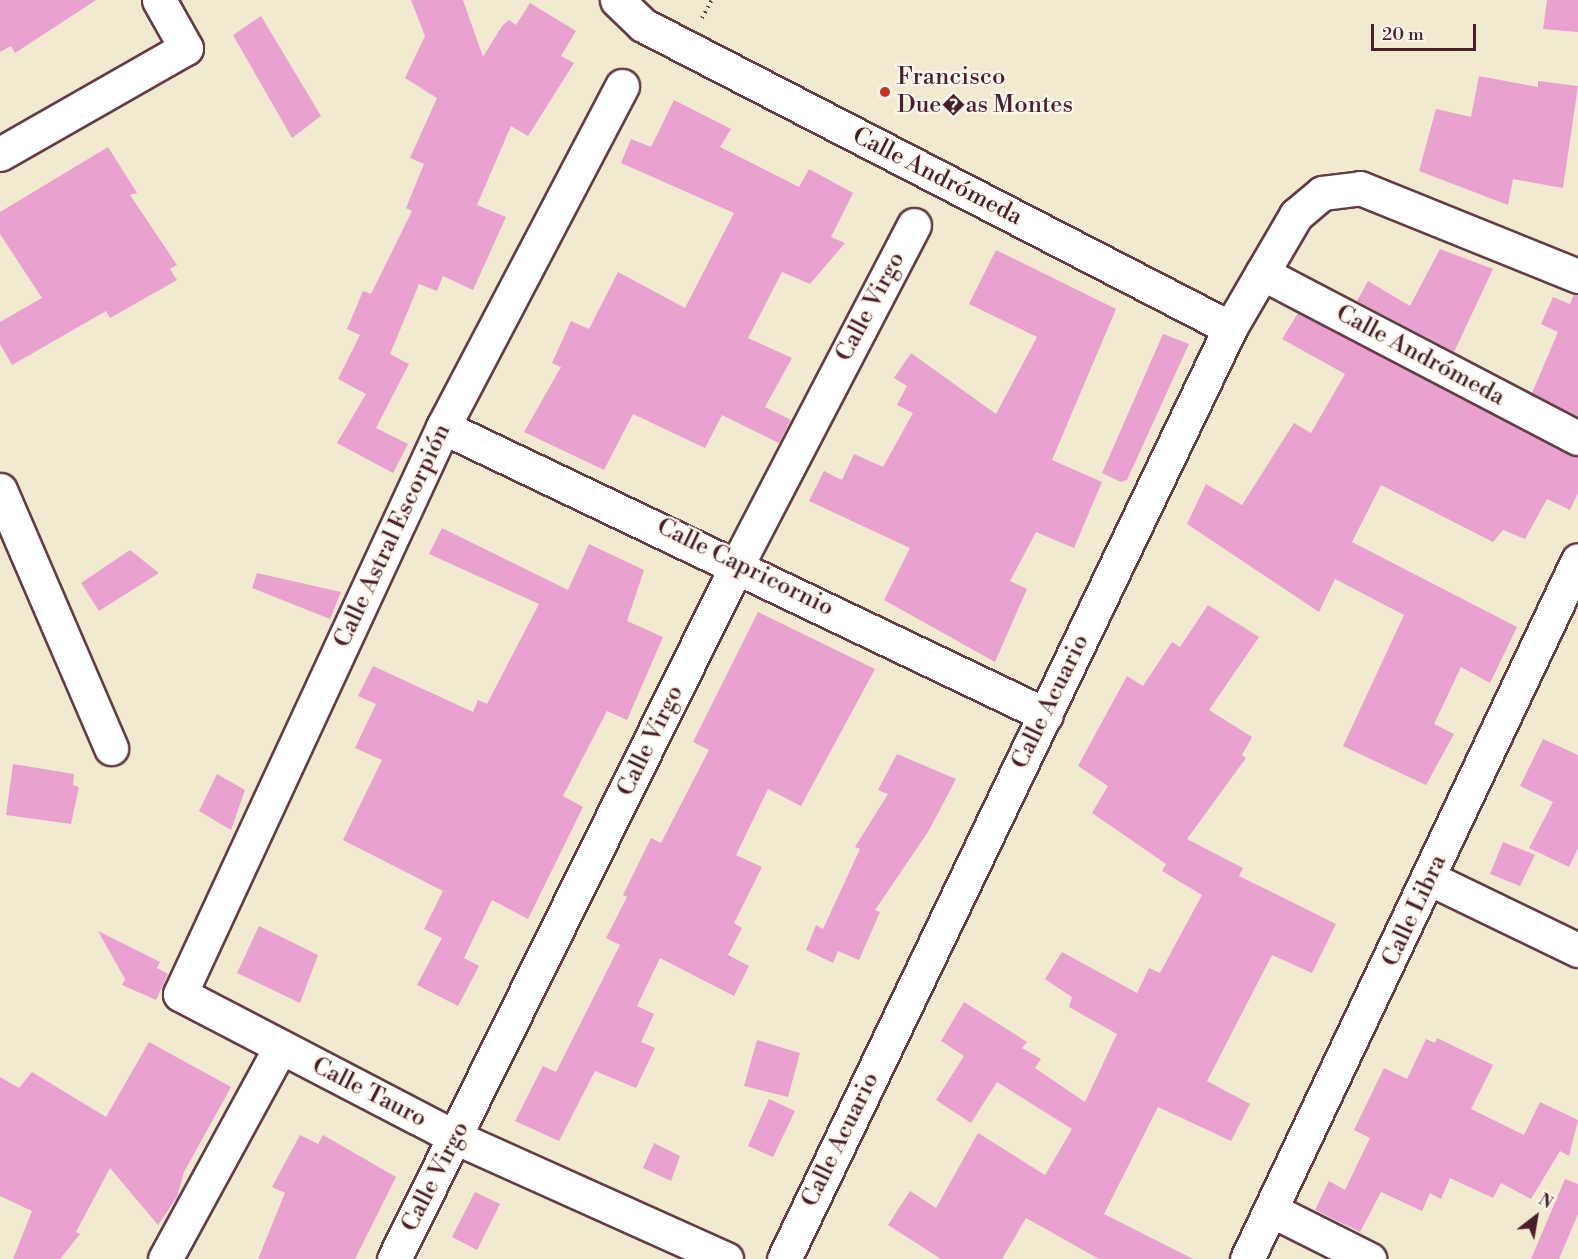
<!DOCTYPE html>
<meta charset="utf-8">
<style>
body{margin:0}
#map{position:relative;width:1578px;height:1259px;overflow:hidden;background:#f2e9d1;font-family:"Libre Bodoni",serif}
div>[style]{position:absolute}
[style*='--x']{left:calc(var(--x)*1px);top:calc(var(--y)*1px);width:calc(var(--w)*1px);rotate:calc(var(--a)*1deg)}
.building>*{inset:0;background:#e9a1d0}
.path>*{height:4px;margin-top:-2px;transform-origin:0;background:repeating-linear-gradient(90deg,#633d44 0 1.5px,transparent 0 6px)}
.roads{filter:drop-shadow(2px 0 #633d44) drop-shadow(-2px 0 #633d44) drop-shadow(0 2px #633d44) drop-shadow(0 -2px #633d44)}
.minor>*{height:33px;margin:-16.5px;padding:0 16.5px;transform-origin:16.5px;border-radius:16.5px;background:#fff}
.dots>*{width:16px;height:16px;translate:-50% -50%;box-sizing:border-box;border:3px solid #fbf7ec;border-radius:50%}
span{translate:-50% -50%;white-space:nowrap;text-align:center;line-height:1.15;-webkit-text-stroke:4.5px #fbf7ec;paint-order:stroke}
.poi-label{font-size:24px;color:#4a1f2b}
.left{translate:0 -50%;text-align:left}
.street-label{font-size:24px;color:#4a1f2b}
.north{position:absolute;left:1506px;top:1187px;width:60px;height:60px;-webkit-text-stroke:4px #fbf7ec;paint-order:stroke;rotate:31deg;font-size:16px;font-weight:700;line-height:24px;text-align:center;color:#4a1f2b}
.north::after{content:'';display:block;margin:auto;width:21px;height:27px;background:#4a1f2b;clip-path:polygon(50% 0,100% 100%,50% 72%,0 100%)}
.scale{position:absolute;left:1371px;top:24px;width:105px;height:27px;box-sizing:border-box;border:3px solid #4a1f2b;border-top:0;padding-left:8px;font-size:18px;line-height:21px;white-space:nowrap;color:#4a1f2b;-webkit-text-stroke:4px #fbf7ec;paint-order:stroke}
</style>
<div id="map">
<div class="building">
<i style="clip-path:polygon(0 0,96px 0,15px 53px,11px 46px,0 52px)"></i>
<i style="clip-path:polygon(411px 0,463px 0,483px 57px,502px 26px,509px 20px,516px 25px,530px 3px,576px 31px,561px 56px,574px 63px,528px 136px,511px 126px,477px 205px,506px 217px,473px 290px,443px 276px,437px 291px,419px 284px,390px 354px,409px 364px,376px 428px,408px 444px,393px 473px,337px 443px,366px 394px,338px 379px,360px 335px,347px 329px,363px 291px,371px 294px,412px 211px,406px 208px,424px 164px,410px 158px,437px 98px,405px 78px,425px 36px)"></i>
<i style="clip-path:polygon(1547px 0,1578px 0,1578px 32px,1543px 29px)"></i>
<i style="clip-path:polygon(261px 16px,321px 116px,292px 138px,233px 35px)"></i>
<i style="clip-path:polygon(1479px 76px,1538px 87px,1538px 81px,1578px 86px,1563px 188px,1513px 179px,1508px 205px,1419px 171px,1436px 109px,1471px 117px)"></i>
<i style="clip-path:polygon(674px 100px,731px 129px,720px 147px,799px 187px,809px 169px,853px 193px,831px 237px,845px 243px,810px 284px,782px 272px,748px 338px,792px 358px,765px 407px,791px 420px,779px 443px,722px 415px,705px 448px,633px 414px,604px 470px,524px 432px,561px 367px,552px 363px,571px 321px,589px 329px,618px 272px,685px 308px,734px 213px,621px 163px,631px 139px,651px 147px)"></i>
<i style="clip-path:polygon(108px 147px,137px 193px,130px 195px,177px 265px,170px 269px,177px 280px,110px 318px,106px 311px,12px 365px,0 344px,0 322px,42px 298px,0 234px,0 212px)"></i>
<i style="clip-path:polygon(1440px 249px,1493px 269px,1454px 352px,1357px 301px,1368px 281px,1410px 306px)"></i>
<i style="clip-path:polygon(996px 250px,1116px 309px,1052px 460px,1102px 482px,1074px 548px,1036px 532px,1010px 581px,1027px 589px,995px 662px,884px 600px,910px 548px,809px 501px,824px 471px,842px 480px,854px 454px,883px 467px,913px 413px,897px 405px,907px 386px,894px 378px,911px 353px,996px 414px,1037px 337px,969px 304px)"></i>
<i style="clip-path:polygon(1574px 294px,1578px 294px,1578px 417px,1532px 393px,1558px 332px,1541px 324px,1553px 297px,1570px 304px)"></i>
<i style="clip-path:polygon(1298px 313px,1578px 457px,1578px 493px,1570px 510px,1547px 499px,1525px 539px,1503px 530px,1493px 542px,1381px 485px,1352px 542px,1517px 627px,1490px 683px,1461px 667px,1434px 724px,1454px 734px,1426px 785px,1343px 746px,1404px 615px,1335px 579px,1319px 612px,1187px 524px,1206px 484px,1242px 505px,1294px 423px,1311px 433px,1345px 374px,1282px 339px)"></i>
<i style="clip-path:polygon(1163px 334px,1189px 344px,1127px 480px,1121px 482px,1102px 473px)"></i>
<i style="clip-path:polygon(442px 528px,568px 590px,589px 544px,644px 570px,627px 621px,663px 637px,627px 720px,607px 711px,563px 796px,583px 807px,528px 919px,492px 900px,464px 958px,479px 966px,458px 1006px,417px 985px,442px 938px,424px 929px,443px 891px,343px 840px,382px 760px,355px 748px,376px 704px,358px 696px,373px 666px,473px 712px,478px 700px,487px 704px,539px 604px,429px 554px)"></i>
<i style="clip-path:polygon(130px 550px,159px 573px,99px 611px,81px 583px)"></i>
<i style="clip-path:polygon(257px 573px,341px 592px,330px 619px,252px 588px)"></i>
<i style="clip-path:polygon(1208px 605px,1259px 637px,1209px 710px,1252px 737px,1242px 755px,1246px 758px,1187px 839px,1243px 868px,1239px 876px,1336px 924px,1312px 973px,1272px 955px,1207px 1081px,1250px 1104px,1231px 1141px,1158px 1107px,1104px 1214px,1193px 1259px,1099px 1259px,1026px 1218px,1002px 1259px,941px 1259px,888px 1225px,910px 1191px,936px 1208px,978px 1133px,1045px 1175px,1072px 1129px,997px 1082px,971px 1123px,936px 1100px,964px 1056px,941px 1041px,964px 1002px,1027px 1042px,1022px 1048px,1041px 1059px,1035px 1068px,1085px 1102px,1117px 1034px,1069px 1007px,1072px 997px,1045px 979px,1062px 952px,1137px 993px,1149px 968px,1160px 973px,1202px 895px,1162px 871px,1166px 864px,1092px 813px,1108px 786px,1078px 766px,1127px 676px,1143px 686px,1172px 642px,1180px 647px)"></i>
<i style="clip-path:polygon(758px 612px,875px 669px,801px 806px,768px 789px,736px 855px,762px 867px,734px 923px,742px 928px,728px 955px,749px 966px,734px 996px,660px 958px,637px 1006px,654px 1014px,641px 1042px,655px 1048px,636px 1088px,595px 1071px,559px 1141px,515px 1121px,543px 1066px,556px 1072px,620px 945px,606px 938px,627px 897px,623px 895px,651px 838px,661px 843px,709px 750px,693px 742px)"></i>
<i style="clip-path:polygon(1543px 739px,1578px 755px,1578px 848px,1569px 867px,1529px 848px,1553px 802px,1520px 786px)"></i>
<i style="clip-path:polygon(897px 754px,956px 779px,928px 832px,875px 910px,880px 912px,859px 960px,838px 951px,833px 963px,806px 950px,816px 925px,823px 929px,860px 849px,855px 847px,888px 794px,878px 790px)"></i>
<i style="clip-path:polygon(13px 764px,74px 774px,73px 785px,79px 787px,71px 824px,6px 815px)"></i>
<i style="clip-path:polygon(217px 774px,245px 790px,231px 830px,199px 811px)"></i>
<i style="clip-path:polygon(1503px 842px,1535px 855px,1520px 886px,1490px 874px)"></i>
<i style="clip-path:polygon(259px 926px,318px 955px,300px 1003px,237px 973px)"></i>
<i style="clip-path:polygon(98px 931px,160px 962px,157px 968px,168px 974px,156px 1000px,122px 985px,125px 979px)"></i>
<i style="clip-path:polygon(1437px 1038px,1493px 1065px,1471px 1109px,1524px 1135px,1540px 1102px,1578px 1120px,1569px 1156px,1560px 1151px,1531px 1199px,1501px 1183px,1493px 1198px,1450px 1178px,1441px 1199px,1430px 1193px,1422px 1211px,1381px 1192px,1360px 1232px,1315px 1210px,1329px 1181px,1345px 1190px,1370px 1138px,1354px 1130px,1384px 1068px,1407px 1079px,1426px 1039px,1435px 1043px)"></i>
<i style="clip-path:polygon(757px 1040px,800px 1053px,788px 1097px,744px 1086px)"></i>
<i style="clip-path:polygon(149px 1042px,231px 1087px,184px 1172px,177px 1197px,158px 1225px,110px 1168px,76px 1232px,80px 1234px,60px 1259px,13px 1259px,32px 1211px,0 1196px,0 1077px,19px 1088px,32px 1072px,106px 1117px)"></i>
<i style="clip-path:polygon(769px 1099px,795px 1111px,773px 1157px,748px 1146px)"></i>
<i style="clip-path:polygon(300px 1135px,318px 1144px,323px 1135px,396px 1177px,355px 1259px,258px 1259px,285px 1193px,272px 1187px)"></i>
<i style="clip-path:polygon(654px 1143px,680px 1156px,671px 1181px,643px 1168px)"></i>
<i style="clip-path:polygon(1565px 1179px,1578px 1184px,1578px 1214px,1559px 1259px,1531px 1259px)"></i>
<i style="clip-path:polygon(475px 1192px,500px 1204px,477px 1250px,452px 1237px)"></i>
</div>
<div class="path">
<i style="--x:702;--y:18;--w:21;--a:-61"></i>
</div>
<div class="roads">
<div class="minor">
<i style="--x:617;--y:0;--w:36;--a:44"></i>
<i style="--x:643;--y:25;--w:661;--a:27.3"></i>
<i style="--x:622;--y:86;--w:385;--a:117.7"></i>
<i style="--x:443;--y:427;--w:625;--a:114.88"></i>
<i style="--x:180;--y:994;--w:312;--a:27.5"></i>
<i style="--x:457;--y:1138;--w:295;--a:24.2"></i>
<i style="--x:0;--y:154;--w:214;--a:-29.7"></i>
<i style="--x:186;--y:48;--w:55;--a:-119.4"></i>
<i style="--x:1262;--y:273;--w:356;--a:27.6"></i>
<i style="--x:443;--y:427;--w:668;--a:25.53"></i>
<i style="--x:0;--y:490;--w:281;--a:66.7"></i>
<i style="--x:1431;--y:879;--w:163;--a:25.8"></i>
<i style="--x:1271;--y:1210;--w:110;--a:26.6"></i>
<i style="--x:165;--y:1259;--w:240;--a:-61.4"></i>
<i style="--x:394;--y:1259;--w:776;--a:-63.7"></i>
<i style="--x:738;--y:563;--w:381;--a:-62.5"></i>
<i style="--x:784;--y:1259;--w:1032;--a:-64.4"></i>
<i style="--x:1230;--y:328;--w:131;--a:-59.7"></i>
<i style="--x:1296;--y:215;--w:34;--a:-40"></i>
<i style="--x:1322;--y:193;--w:38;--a:-7"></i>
<i style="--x:1360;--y:188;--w:235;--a:22"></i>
<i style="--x:1247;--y:1259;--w:773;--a:-64.66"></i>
</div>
</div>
<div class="dots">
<i style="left:885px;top:92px;background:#c8321e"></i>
</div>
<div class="poi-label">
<span class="left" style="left:897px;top:92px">Francisco<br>Due�as Montes</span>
</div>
<div class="street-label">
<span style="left:937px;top:177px;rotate:27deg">Calle Andrómeda</span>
<span style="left:871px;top:307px;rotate:-62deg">Calle Virgo</span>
<span style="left:1420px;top:356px;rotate:28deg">Calle Andrómeda</span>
<span style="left:393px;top:536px;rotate:-65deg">Calle Astral Escorpión</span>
<span style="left:745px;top:568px;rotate:26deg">Calle Capricornio</span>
<span style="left:1051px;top:702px;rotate:-64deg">Calle Acuario</span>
<span style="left:651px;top:741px;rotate:-64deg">Calle Virgo</span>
<span style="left:1415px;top:911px;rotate:-65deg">Calle Libra</span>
<span style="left:369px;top:1093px;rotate:27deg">Calle Tauro</span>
<span style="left:841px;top:1140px;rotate:-64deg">Calle Acuario</span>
<span style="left:436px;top:1177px;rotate:-63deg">Calle Virgo</span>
</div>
<div class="north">N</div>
<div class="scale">20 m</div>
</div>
